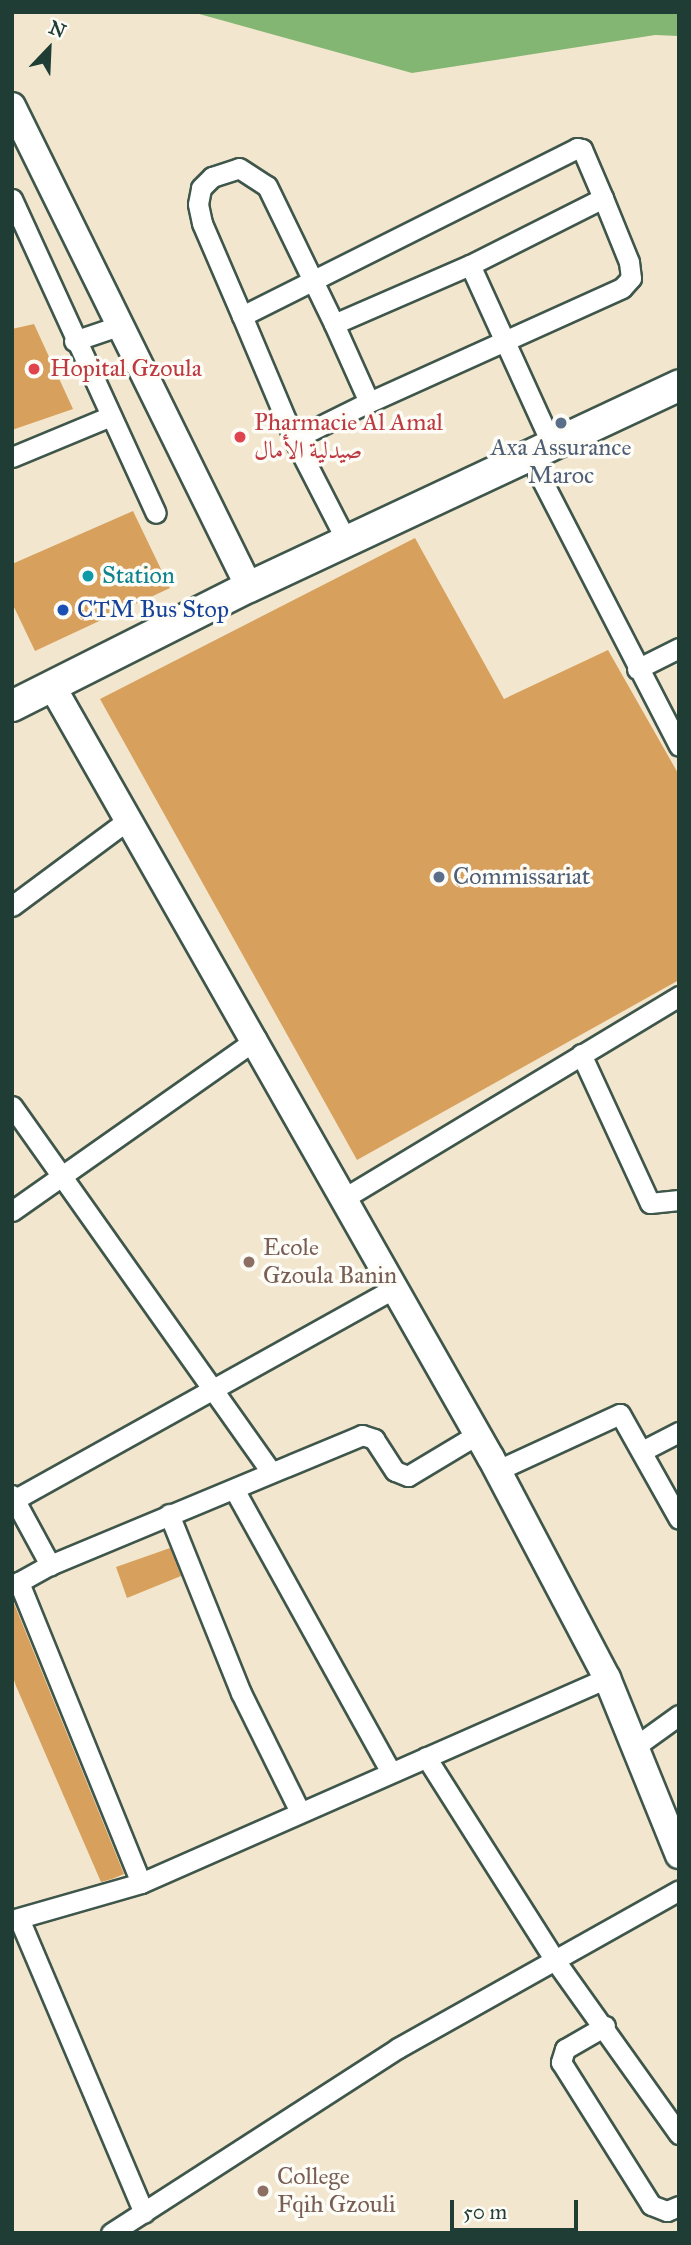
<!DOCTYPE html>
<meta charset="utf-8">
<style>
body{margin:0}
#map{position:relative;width:691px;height:2245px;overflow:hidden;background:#f2e7ce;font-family:"IM FELL Great Primer",Amiri,serif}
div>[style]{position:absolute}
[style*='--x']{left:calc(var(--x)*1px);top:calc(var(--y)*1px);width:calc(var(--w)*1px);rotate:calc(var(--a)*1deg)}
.forest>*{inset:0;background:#83b672}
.building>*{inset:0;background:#d8a05d}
.roads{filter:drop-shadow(2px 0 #3f564b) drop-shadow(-2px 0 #3f564b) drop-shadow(0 2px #3f564b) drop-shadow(0 -2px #3f564b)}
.street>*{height:19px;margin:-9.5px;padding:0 9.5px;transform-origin:9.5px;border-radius:9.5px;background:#fff}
.secondary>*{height:26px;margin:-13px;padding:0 13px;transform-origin:13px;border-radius:13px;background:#fff}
.primary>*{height:30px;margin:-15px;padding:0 15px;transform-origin:15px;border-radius:15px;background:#fff}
.dots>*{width:19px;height:19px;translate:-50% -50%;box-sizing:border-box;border:4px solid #fdfcf7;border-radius:50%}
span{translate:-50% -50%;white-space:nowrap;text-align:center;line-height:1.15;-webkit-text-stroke:7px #fdfcf7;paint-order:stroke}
.health-label{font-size:24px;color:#be3a42}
.left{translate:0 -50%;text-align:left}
.service-label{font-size:24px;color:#4e5e75}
.culture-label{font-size:24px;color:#0d838f}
.transit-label{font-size:24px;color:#164399}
.education-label{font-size:24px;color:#785e54}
.frame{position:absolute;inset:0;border:14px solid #1f3d34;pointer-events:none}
.north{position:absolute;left:14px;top:14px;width:70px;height:70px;-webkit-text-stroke:5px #fdfcf7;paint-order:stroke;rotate:23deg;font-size:19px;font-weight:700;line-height:28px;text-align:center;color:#1f3d34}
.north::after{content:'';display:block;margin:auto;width:24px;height:32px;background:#1f3d34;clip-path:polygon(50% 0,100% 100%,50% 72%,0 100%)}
.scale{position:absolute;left:450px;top:2200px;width:128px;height:32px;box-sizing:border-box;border:4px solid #1f3d34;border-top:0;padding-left:9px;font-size:21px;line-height:24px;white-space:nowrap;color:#1f3d34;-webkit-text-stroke:5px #fdfcf7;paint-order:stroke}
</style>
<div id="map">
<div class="forest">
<i style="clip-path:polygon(192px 12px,679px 12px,679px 36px,655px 35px,412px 73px)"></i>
</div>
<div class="building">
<i style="clip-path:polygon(34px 324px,73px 409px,12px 430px,12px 329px)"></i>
<i style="clip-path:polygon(133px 511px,170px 588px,35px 651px,12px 603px,12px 564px)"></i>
<i style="clip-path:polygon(415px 538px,504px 699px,608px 650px,679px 775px,679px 980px,357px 1160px,100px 699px)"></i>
<i style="clip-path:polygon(170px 1548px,181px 1576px,127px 1598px,116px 1567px)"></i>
<i style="clip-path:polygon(13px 1601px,124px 1874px,112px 1879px,101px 1882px,16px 1686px,12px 1674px)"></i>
</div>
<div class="roads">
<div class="street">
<i style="--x:12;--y:199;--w:345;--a:65.4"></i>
<i style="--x:242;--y:316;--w:101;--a:-113.3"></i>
<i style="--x:202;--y:223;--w:19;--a:-102"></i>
<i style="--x:198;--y:204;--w:16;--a:-79"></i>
<i style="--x:201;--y:188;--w:16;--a:-45"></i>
<i style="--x:212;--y:177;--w:28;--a:-18"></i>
<i style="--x:239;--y:168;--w:33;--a:33"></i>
<i style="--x:267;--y:186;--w:153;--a:64.1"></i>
<i style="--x:74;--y:341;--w:46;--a:-18.8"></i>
<i style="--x:294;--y:439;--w:84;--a:-26.3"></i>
<i style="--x:553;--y:447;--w:200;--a:-114.5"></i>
<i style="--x:470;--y:265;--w:149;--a:-26.7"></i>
<i style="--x:12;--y:457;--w:107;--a:-22.5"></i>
<i style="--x:530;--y:457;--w:325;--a:62.7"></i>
<i style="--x:348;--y:544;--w:118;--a:-117.2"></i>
<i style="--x:294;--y:439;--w:134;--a:-112.9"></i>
<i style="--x:242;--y:316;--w:375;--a:-26.6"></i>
<i style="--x:577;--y:148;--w:5;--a:11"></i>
<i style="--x:582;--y:149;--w:53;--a:66.8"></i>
<i style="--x:603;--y:198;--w:69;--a:67.9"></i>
<i style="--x:629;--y:262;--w:16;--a:83"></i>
<i style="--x:631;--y:278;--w:13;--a:132"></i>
<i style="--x:622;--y:288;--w:277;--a:155.7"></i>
<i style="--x:369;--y:402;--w:85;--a:-114.2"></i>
<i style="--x:334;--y:324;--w:148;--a:-23.5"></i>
<i style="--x:637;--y:669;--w:47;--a:-26.6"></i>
<i style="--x:12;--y:906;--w:146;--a:-36.6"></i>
<i style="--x:581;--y:1054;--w:164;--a:65.2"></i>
<i style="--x:650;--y:1203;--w:29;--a:-6"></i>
<i style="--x:12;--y:1106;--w:447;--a:54.7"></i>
<i style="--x:346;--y:1197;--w:389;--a:-31.1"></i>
<i style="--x:12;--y:1211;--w:299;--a:-35.1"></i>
<i style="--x:642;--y:1451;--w:42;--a:-27.2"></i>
<i style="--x:498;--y:1470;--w:134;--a:-24.7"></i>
<i style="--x:620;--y:1414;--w:120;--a:60.7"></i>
<i style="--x:235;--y:1491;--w:320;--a:61"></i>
<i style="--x:12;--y:1495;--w:80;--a:61.5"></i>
<i style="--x:12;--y:1501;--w:437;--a:-29.1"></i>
<i style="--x:169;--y:1514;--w:193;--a:68.1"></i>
<i style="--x:241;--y:1693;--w:131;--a:63.6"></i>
<i style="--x:636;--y:1746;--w:53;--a:-35.8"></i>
<i style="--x:426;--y:1757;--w:239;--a:57.6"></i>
<i style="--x:554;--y:1959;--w:215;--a:54.5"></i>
<i style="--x:141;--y:1883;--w:325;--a:-112.1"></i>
<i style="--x:19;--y:1582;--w:35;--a:-29"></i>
<i style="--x:50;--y:1565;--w:338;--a:-22.6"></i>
<i style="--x:362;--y:1435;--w:13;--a:18"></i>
<i style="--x:374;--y:1439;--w:38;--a:57"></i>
<i style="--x:395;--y:1471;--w:14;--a:21"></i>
<i style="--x:408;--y:1476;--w:82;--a:-31"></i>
<i style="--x:12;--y:1920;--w:134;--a:-16"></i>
<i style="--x:141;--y:1883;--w:509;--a:-23.75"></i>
<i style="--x:20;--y:1921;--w:317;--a:67"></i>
<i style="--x:605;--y:2026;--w:46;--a:150.1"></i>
<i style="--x:565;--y:2049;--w:14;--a:107"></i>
<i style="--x:561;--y:2062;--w:169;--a:57.8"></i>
<i style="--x:651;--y:2205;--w:17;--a:21"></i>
<i style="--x:667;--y:2211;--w:13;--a:-23"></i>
<i style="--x:111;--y:2233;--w:341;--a:-32.8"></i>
<i style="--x:398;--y:2048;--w:322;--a:-29.3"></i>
</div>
<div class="secondary">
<i style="--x:12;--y:106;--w:536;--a:63.77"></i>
<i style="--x:52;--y:686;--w:888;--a:60.38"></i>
<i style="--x:491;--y:1458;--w:249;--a:62.2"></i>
<i style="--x:607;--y:1678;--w:191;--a:67.9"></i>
</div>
<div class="primary">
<i style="--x:12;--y:706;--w:265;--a:-26.7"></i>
<i style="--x:249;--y:587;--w:475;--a:-25.1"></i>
</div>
</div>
<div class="dots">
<i style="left:34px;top:369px;background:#e0444e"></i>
<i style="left:561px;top:423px;background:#5c6f8a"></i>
<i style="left:240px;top:437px;background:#e0444e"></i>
<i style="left:88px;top:576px;background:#0f9aa8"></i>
<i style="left:63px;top:610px;background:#1a4fb4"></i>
<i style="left:439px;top:877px;background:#5c6f8a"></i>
<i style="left:249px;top:1262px;background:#8d6e63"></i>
<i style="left:263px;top:2191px;background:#8d6e63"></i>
</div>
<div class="health-label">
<span class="left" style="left:50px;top:369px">Hopital Gzoula</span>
<span class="left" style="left:254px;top:437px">Pharmacie Al Amal<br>صيدلية الأمال</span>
</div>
<div class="service-label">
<span style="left:561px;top:462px">Axa Assurance<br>Maroc</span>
<span class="left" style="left:453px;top:877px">Commissariat</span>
</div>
<div class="culture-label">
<span class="left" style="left:102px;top:576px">Station</span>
</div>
<div class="transit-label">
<span class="left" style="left:77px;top:610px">CTM Bus Stop</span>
</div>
<div class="education-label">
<span class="left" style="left:263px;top:1262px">Ecole<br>Gzoula Banin</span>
<span class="left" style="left:277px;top:2191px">College<br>Fqih Gzouli</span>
</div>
<div class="frame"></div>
<div class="north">N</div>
<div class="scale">50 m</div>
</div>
